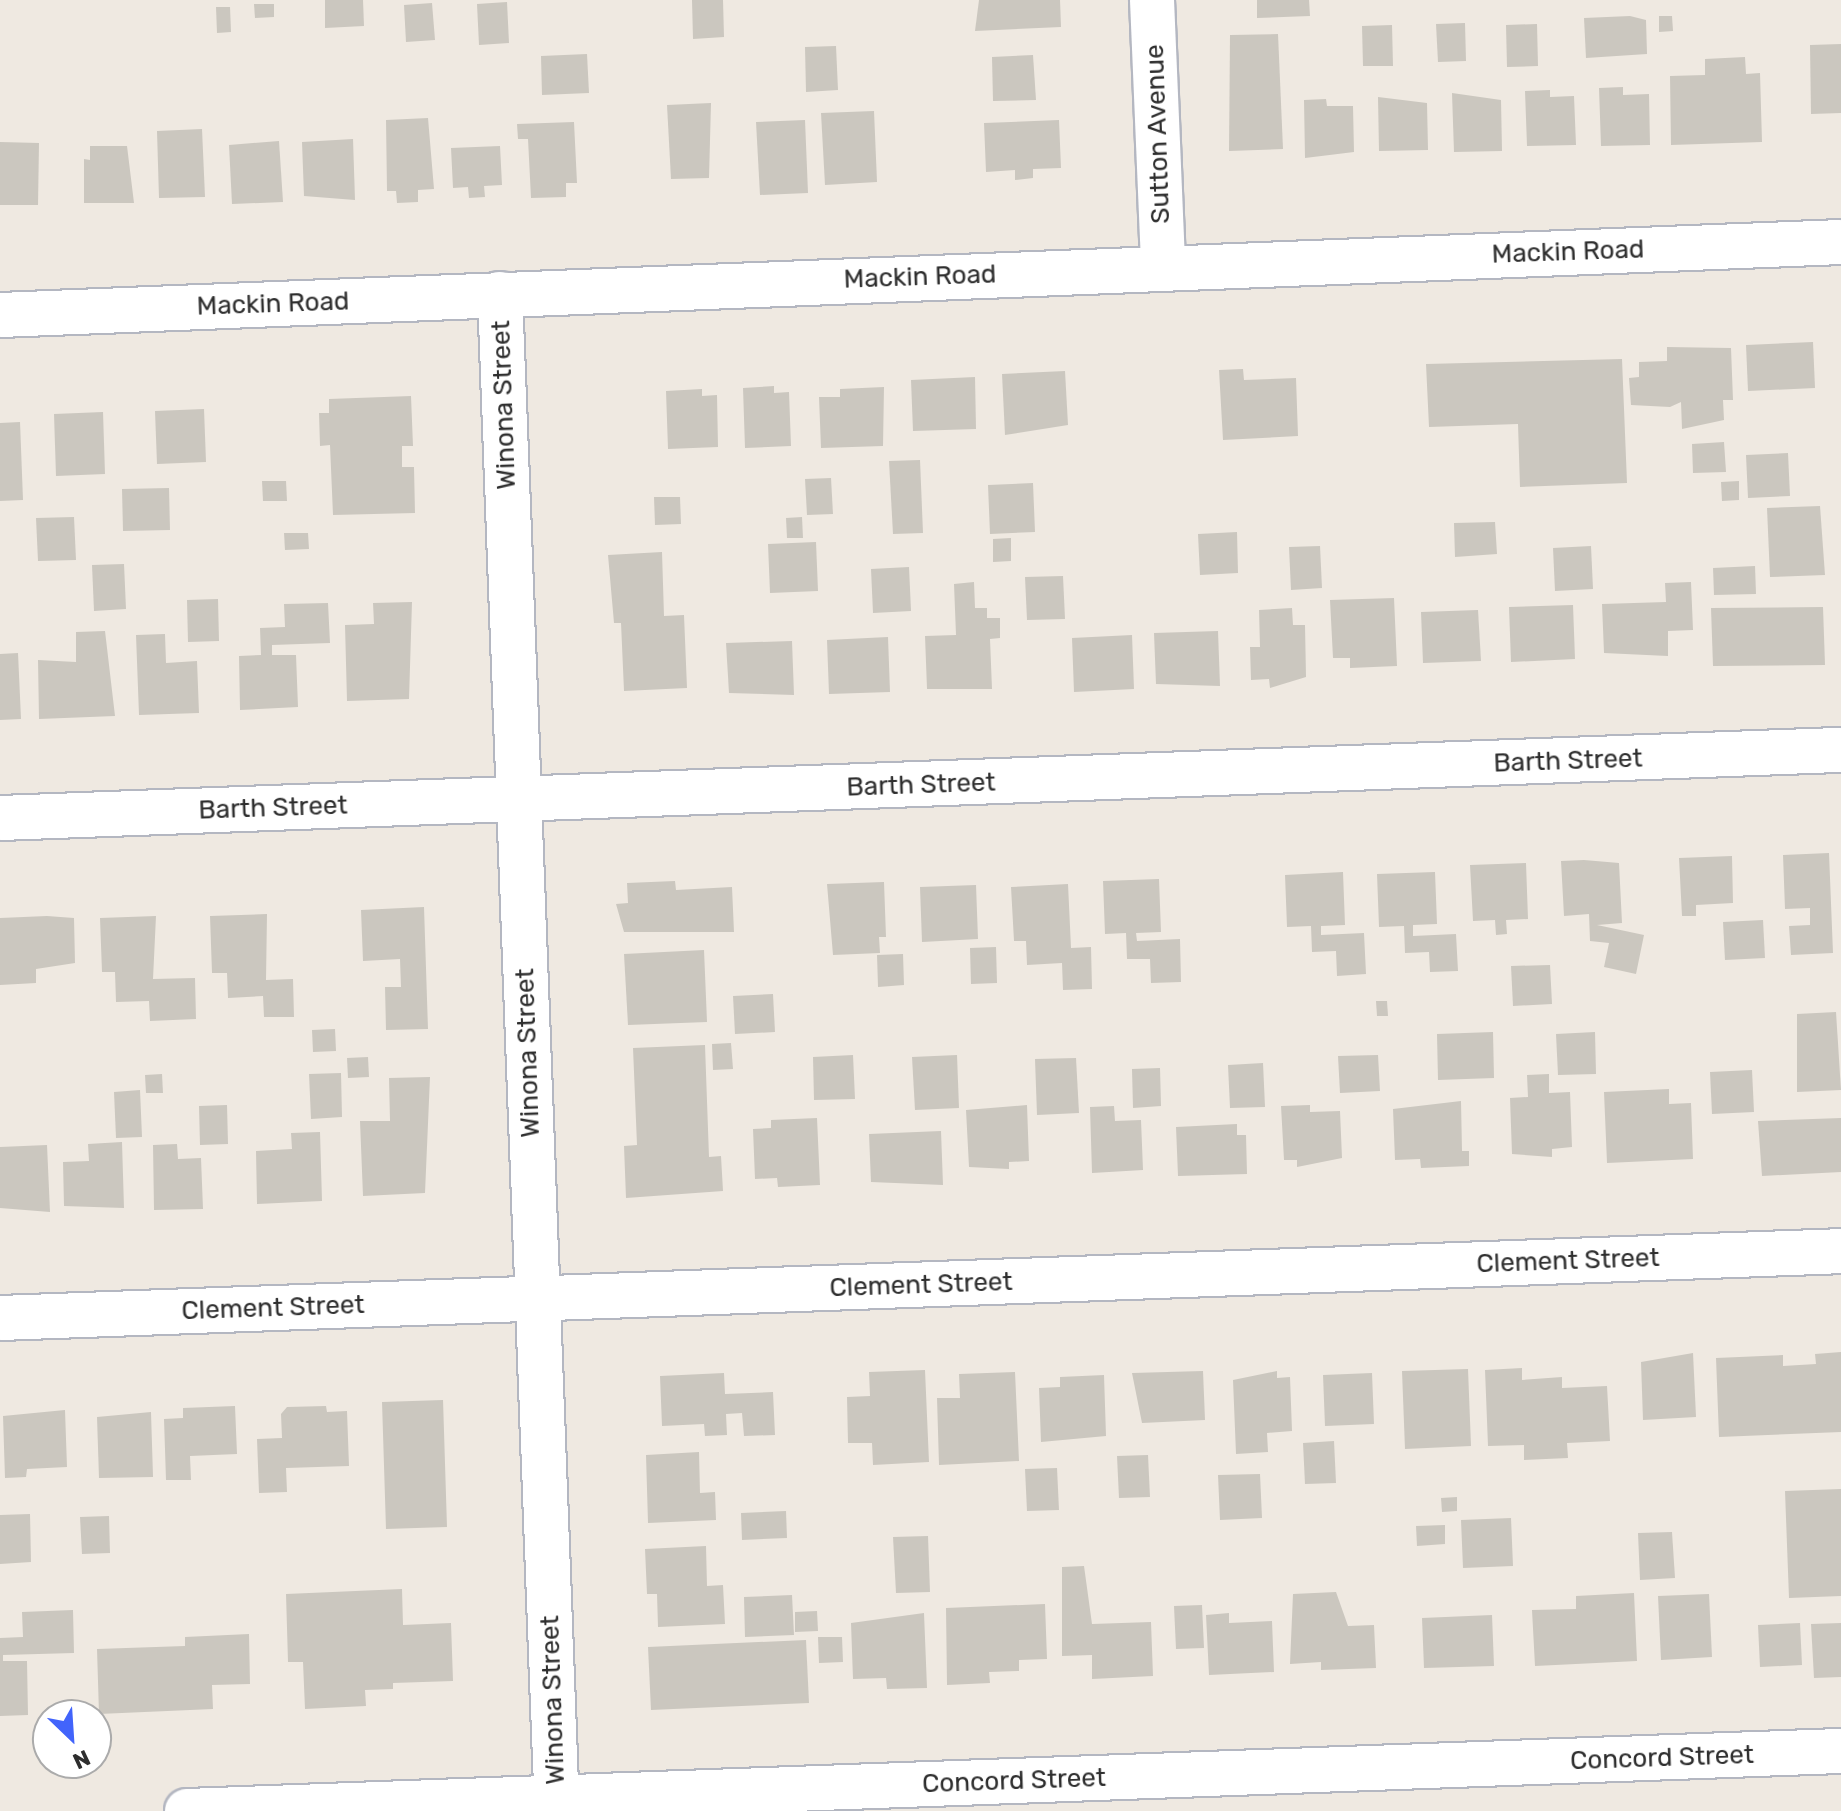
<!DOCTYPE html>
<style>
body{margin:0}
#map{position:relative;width:1841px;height:1811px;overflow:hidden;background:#efe9e1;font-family:Rubik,sans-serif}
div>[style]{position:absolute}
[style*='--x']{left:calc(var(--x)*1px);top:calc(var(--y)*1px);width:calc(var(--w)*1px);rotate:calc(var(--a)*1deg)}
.building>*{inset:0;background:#cbc7bf}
.roads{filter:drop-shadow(2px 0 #b4b7c1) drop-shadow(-2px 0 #b4b7c1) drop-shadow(0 2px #b4b7c1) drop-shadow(0 -2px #b4b7c1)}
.minor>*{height:44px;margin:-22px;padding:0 22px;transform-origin:22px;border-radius:22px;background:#fff}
.tertiary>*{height:44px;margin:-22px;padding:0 22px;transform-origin:22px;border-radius:22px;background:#fff}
span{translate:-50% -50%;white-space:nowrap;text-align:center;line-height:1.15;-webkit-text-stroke:8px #fff;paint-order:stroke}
.street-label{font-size:26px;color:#2e2e2e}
.north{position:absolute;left:32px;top:1699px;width:80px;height:80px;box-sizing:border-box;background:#fff;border:2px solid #ababab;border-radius:50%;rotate:155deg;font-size:22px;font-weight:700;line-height:32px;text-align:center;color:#2e2e2e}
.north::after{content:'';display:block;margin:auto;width:28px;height:36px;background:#4264fb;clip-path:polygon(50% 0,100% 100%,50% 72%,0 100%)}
</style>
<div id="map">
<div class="building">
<i style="clip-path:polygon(325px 0,363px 0,364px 26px,325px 28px)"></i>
<i style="clip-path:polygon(692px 0,723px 0,724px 37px,693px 39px)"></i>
<i style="clip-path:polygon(979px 0,1060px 0,1061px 27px,975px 31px)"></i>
<i style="clip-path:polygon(1257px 0,1309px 0,1310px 16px,1257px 18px)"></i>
<i style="clip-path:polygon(507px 2px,509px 43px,479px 45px,477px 4px)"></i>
<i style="clip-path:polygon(432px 3px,435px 40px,406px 42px,404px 5px)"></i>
<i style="clip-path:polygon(254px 4px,274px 4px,274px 17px,255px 18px)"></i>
<i style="clip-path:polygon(216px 7px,230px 7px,231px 32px,217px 33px)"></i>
<i style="clip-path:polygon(1630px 16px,1646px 20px,1647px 54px,1586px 58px,1584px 18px)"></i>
<i style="clip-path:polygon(1659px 16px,1672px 16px,1673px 31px,1659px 32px)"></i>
<i style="clip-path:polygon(1465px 23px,1466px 61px,1438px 62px,1436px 24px)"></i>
<i style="clip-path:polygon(1537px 24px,1538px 66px,1507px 67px,1506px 25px)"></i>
<i style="clip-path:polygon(1392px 25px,1393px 66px,1363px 66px,1362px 26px)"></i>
<i style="clip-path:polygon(1278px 34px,1283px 149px,1229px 151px,1230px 35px)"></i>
<i style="clip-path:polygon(1841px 44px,1841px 113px,1811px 114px,1810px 45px)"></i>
<i style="clip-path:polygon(836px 46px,838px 90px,806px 92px,805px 47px)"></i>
<i style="clip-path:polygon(587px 54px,589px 93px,542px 95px,541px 56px)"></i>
<i style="clip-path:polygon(1033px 55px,1036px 100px,993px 101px,992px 57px)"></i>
<i style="clip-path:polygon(1745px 57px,1746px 74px,1760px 73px,1762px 142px,1671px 145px,1670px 76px,1705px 75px,1705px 59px)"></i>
<i style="clip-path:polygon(1623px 87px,1623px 95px,1649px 94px,1650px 145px,1601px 146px,1599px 88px)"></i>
<i style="clip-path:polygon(1550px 90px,1550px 97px,1574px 96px,1576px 145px,1527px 146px,1525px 91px)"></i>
<i style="clip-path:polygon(1452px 93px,1501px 100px,1502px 151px,1454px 152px)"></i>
<i style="clip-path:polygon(1378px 97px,1427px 103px,1428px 150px,1379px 151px)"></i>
<i style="clip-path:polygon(1326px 99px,1327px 106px,1353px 106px,1354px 152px,1305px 158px,1304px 100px)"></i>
<i style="clip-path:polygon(711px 103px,709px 178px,671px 179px,667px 105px)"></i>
<i style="clip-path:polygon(874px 111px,877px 182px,825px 185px,821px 113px)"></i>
<i style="clip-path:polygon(428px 118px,434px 189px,418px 190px,418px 202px,397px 203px,396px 191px,387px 191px,386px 120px)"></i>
<i style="clip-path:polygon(805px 120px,808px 193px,760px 195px,756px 122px)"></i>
<i style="clip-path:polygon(1059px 120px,1061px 168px,1033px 169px,1033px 178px,1015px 180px,1015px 170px,986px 172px,984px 123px)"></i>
<i style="clip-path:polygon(574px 122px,577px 183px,566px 183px,566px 197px,531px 198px,528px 139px,518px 139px,517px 124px)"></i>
<i style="clip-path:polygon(202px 129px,205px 197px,159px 198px,157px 131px)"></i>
<i style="clip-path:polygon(353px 139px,355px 200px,304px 196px,302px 142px)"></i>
<i style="clip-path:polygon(279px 141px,283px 202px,232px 204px,229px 145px)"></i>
<i style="clip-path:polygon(0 142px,39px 143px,38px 205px,0 205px)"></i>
<i style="clip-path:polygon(90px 146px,127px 146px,134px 203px,84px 203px,84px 159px,90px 160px)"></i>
<i style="clip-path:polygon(500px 146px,502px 185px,484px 186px,485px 197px,469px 198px,468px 187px,453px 188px,451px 148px)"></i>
<i style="clip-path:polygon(1813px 342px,1815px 388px,1748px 391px,1746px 345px)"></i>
<i style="clip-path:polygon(1667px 347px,1731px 348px,1733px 400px,1723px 400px,1724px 420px,1682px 429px,1681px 402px,1670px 407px,1631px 405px,1629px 378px,1639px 377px,1639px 362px,1667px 361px)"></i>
<i style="clip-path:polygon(1622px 359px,1627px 483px,1520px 487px,1518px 424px,1429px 427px,1426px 364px)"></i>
<i style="clip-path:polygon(1243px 369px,1244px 380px,1296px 378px,1298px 436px,1223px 440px,1219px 370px)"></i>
<i style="clip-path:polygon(1065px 371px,1068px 425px,1005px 435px,1002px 374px)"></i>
<i style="clip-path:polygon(975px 377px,976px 429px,913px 431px,911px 380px)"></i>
<i style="clip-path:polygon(774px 386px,774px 393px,789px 392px,791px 446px,745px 448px,743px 388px)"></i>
<i style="clip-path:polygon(884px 387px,883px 446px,821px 448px,819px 397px,840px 397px,840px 389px)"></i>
<i style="clip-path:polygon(702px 389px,702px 396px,717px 395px,718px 447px,668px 449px,666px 391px)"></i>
<i style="clip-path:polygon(411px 396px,413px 446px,402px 446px,402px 467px,414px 467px,415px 513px,333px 515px,330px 445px,320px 446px,319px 413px,329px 413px,329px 399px)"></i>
<i style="clip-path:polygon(204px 409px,206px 462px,157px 464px,155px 411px)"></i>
<i style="clip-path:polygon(103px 412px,105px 474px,56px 476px,54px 414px)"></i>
<i style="clip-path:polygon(20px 422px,23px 500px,0 501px,0 423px)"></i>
<i style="clip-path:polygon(1724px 442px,1726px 472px,1693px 473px,1692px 444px)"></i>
<i style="clip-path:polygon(1788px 453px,1790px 496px,1748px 498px,1746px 455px)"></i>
<i style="clip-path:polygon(920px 460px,923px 533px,893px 534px,889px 461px)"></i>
<i style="clip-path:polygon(831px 478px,833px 514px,807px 515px,805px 479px)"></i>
<i style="clip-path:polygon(262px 481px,286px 481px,287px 501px,263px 501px)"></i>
<i style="clip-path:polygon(1739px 481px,1739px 500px,1722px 501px,1721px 482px)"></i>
<i style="clip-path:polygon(1033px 483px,1035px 532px,990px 534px,988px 485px)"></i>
<i style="clip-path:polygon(169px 488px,170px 530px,123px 531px,122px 489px)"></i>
<i style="clip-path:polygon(654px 497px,680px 497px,681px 524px,655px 525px)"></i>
<i style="clip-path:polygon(1820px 506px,1825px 575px,1770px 577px,1767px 508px)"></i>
<i style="clip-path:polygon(74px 517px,76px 560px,38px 561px,36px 518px)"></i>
<i style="clip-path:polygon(802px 517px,803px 538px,787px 538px,786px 518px)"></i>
<i style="clip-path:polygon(1495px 522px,1497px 554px,1455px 557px,1454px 523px)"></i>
<i style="clip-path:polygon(1237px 532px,1238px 573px,1200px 575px,1198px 534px)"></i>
<i style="clip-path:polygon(284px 533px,308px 533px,309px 549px,285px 550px)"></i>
<i style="clip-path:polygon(1011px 538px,1011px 561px,993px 562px,993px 539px)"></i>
<i style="clip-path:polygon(816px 542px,818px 591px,770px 593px,768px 544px)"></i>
<i style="clip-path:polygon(1320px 546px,1322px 588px,1291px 590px,1289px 547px)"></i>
<i style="clip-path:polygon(1591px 546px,1593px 589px,1555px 591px,1553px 548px)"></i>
<i style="clip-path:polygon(662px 552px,664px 616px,684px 615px,687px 688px,624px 691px,621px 623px,614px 623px,608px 555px)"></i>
<i style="clip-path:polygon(124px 564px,126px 609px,94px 611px,92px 565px)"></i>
<i style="clip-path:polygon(1755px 566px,1756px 594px,1714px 595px,1713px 568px)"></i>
<i style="clip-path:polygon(909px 567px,911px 611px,873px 613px,871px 569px)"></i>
<i style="clip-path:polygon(1063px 576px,1065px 619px,1027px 620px,1025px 577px)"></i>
<i style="clip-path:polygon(974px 582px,975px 608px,987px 608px,987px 618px,1000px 618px,1000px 638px,990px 639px,992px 689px,927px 689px,925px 636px,956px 635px,954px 584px)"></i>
<i style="clip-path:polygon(1691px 582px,1693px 630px,1668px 631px,1668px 656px,1604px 653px,1602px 604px,1666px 602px,1665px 583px)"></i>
<i style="clip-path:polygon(1394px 598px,1397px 666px,1350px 668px,1350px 658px,1333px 658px,1330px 600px)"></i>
<i style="clip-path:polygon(218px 599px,219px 641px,188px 642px,187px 600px)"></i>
<i style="clip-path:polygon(412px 602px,409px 699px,347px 701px,345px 625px,374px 624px,373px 603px)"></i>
<i style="clip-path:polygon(328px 603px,330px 643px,272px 645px,272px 655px,296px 655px,298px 707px,240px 710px,239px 656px,261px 655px,260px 628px,285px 627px,284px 604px)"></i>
<i style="clip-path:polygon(1573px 605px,1575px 659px,1511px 662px,1509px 607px)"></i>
<i style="clip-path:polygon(1823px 607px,1825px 665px,1713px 666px,1711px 608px)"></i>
<i style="clip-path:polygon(1292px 608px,1293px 625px,1305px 625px,1306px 677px,1270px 688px,1269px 679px,1251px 680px,1250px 647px,1260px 647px,1259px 610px)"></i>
<i style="clip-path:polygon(1478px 610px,1481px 661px,1423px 663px,1421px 612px)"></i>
<i style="clip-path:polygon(105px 631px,115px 716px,39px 719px,38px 660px,76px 662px,76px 632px)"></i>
<i style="clip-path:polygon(1218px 631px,1220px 686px,1156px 684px,1154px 633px)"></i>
<i style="clip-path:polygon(165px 634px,166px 663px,197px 661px,199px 713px,139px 715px,136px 635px)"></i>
<i style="clip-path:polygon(1132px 635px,1134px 689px,1074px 692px,1072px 638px)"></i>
<i style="clip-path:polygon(888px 637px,890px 692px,829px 694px,827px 640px)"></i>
<i style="clip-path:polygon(792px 641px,794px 695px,729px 693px,726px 643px)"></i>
<i style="clip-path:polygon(18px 653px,21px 719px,0 720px,0 654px)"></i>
<i style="clip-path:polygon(1829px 853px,1833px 953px,1791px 955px,1789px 926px,1810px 925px,1810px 908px,1785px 909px,1783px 855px)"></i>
<i style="clip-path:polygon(1732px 856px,1733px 903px,1696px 905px,1696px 916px,1682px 916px,1679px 858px)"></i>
<i style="clip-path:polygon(1584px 860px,1619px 863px,1622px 923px,1597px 925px,1644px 935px,1636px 974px,1604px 967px,1609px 943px,1590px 941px,1589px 914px,1564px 916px,1561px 861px)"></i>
<i style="clip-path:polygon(1526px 863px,1528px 919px,1506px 920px,1507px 934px,1496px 935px,1495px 920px,1473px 921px,1470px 865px)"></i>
<i style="clip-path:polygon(1343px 872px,1345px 925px,1321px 926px,1321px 935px,1364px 933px,1366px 974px,1337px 976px,1336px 951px,1312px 952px,1311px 926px,1287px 927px,1285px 875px)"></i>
<i style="clip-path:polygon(1435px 872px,1437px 924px,1413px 925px,1413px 936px,1456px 934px,1458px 971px,1430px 972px,1429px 952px,1405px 953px,1404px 926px,1379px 927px,1377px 874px)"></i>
<i style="clip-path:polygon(1159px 879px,1161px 932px,1136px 933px,1137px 941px,1180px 939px,1181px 982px,1151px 983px,1150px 959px,1127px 959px,1126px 933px,1105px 934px,1103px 881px)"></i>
<i style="clip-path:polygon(675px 881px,676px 890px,732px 887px,734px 932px,624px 932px,616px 904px,628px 903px,627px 883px)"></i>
<i style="clip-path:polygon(884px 882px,886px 937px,879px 937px,880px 953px,833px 955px,827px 884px)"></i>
<i style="clip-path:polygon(1068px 884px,1071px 948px,1091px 947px,1092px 989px,1063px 990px,1062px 963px,1027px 965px,1026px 941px,1014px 941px,1011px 887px)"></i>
<i style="clip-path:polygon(976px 885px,978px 939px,922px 942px,920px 887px)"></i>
<i style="clip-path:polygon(424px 907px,428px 1029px,386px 1030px,385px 987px,401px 987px,400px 959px,363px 961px,361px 910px)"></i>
<i style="clip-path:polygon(267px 914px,266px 980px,293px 979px,294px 1017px,264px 1017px,263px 996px,228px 998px,227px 973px,212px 973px,210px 916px)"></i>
<i style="clip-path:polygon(47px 916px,74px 918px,75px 963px,36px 969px,36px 983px,0 985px,0 918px)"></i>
<i style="clip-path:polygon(156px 916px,153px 979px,195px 978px,196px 1019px,150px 1021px,149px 1001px,116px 1002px,115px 972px,102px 972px,100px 918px)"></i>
<i style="clip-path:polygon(1763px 920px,1765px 958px,1725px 960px,1723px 922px)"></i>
<i style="clip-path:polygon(996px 947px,997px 983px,971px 984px,970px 948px)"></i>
<i style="clip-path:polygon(704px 950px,707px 1022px,628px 1025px,624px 954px)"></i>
<i style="clip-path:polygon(903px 954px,904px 985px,878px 987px,877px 955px)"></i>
<i style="clip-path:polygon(1550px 965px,1552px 1004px,1513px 1006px,1511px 966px)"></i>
<i style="clip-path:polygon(773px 994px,775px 1032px,735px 1034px,733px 996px)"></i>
<i style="clip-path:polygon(1376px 1001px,1387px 1001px,1388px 1016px,1377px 1016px)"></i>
<i style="clip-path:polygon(1836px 1012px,1841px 1090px,1797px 1092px,1797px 1014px)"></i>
<i style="clip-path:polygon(335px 1029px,336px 1051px,313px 1052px,312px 1030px)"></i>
<i style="clip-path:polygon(1493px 1032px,1494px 1078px,1438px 1080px,1437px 1034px)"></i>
<i style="clip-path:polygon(1595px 1032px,1596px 1074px,1558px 1075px,1556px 1034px)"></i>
<i style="clip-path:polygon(731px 1043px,733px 1069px,713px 1070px,712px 1044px)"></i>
<i style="clip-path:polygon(705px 1045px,709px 1157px,721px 1156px,723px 1191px,626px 1198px,624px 1146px,637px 1145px,633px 1048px)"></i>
<i style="clip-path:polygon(853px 1055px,855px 1099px,814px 1100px,813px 1057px)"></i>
<i style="clip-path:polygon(957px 1055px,959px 1108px,915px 1110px,912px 1057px)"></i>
<i style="clip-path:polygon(1378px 1055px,1380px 1091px,1340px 1093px,1338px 1056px)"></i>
<i style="clip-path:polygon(368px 1057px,369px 1077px,348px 1078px,347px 1058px)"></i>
<i style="clip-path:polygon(1076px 1058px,1079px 1113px,1037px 1115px,1035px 1059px)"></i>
<i style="clip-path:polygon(1263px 1063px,1265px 1107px,1230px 1108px,1228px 1065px)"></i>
<i style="clip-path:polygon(1160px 1068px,1161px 1106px,1133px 1108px,1132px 1069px)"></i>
<i style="clip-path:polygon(1752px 1070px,1754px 1112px,1712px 1114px,1710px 1072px)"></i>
<i style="clip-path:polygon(341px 1073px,342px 1117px,311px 1119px,309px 1074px)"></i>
<i style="clip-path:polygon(162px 1074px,163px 1093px,146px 1093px,145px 1075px)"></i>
<i style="clip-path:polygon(1549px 1074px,1549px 1093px,1570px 1092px,1572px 1147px,1552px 1149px,1552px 1157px,1512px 1154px,1510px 1098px,1528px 1097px,1527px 1075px)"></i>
<i style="clip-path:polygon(430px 1077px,425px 1193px,363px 1196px,360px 1121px,390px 1121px,389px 1078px)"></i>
<i style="clip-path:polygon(1669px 1089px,1669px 1104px,1691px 1103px,1693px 1159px,1607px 1163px,1604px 1092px)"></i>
<i style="clip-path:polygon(140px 1090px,142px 1137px,116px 1138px,114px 1092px)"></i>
<i style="clip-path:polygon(1461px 1101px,1462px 1151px,1469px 1151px,1469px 1166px,1421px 1168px,1420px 1159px,1395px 1160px,1393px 1109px)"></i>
<i style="clip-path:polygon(227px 1105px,228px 1144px,200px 1145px,199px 1106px)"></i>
<i style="clip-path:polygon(1027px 1105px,1029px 1161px,1009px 1162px,1009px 1169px,969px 1167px,966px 1110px)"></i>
<i style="clip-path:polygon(1310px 1105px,1310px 1112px,1340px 1111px,1342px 1158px,1297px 1167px,1297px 1160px,1284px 1160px,1281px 1106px)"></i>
<i style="clip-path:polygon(1114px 1106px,1115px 1121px,1141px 1120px,1143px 1170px,1092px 1173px,1090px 1107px)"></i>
<i style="clip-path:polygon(817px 1118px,820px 1185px,778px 1187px,777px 1178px,755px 1179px,753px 1129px,771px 1128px,771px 1120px)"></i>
<i style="clip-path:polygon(1841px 1118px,1841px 1172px,1762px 1176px,1758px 1121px)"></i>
<i style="clip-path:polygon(1237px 1124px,1237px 1135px,1246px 1135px,1247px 1174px,1178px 1176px,1176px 1127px)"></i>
<i style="clip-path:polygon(941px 1131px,943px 1185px,871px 1182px,869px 1134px)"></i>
<i style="clip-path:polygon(320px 1132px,322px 1201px,257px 1204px,256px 1151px,292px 1149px,291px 1133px)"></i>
<i style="clip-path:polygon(122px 1142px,124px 1208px,64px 1206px,63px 1162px,89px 1161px,88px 1144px)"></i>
<i style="clip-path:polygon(177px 1144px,178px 1159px,201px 1158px,203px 1209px,154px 1210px,153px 1145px)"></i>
<i style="clip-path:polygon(47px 1145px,50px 1212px,0 1208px,0 1147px)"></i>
<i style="clip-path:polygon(1841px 1352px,1841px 1432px,1719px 1437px,1716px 1358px,1783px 1355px,1783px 1366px,1816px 1364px,1815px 1354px)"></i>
<i style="clip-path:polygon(1693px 1353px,1696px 1417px,1643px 1420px,1641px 1362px)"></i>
<i style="clip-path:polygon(1522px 1368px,1522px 1380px,1562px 1377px,1562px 1388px,1607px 1386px,1610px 1441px,1567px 1443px,1568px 1458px,1524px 1460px,1524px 1445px,1488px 1446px,1485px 1370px)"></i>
<i style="clip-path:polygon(1468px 1369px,1471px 1446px,1405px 1449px,1402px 1371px)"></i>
<i style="clip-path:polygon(925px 1370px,929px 1462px,873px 1465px,872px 1443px,848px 1443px,847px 1397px,870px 1396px,869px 1372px)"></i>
<i style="clip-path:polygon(1203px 1371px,1205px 1420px,1142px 1423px,1132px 1373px)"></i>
<i style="clip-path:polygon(1277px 1371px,1277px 1378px,1290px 1377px,1292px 1431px,1267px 1433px,1268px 1452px,1236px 1454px,1233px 1380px)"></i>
<i style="clip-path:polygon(1015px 1372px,1019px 1461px,939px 1465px,937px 1398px,960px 1398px,959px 1374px)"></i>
<i style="clip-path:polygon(724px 1373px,725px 1394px,773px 1392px,775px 1435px,744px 1436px,742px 1413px,726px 1414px,727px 1435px,705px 1436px,704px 1424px,662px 1426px,660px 1376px)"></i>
<i style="clip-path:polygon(1372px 1373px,1374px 1424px,1325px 1426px,1323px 1375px)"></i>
<i style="clip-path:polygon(1104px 1375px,1106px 1436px,1041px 1442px,1039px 1388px,1060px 1387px,1060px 1377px)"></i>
<i style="clip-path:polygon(443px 1400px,447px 1527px,386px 1529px,382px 1402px)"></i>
<i style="clip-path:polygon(235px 1406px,237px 1454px,190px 1456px,191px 1480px,166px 1480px,164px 1419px,183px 1418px,183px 1408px)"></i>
<i style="clip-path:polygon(326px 1406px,327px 1412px,347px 1411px,349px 1466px,286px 1468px,287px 1492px,259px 1493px,257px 1439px,282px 1438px,281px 1414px,287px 1407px)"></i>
<i style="clip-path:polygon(65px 1410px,67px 1467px,27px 1469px,26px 1477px,5px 1478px,3px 1416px)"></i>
<i style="clip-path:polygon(151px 1412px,153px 1477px,99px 1478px,97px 1417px)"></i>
<i style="clip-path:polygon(1334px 1441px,1336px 1483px,1305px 1484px,1303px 1443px)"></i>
<i style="clip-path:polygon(699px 1452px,700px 1493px,715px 1492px,716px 1520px,648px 1523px,646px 1455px)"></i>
<i style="clip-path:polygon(1148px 1455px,1150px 1497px,1119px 1498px,1117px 1456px)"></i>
<i style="clip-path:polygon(1057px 1468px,1059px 1510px,1027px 1511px,1025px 1469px)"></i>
<i style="clip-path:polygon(1260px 1474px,1262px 1518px,1220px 1520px,1218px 1475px)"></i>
<i style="clip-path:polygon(1841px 1489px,1841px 1596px,1789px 1598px,1785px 1491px)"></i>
<i style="clip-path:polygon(1457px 1497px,1457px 1511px,1442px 1512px,1441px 1498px)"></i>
<i style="clip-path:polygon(786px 1511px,787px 1538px,742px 1540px,741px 1513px)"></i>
<i style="clip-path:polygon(30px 1514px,31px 1562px,0 1564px,0 1515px)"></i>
<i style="clip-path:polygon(109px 1516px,110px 1553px,82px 1554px,80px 1517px)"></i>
<i style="clip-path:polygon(1511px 1518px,1513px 1566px,1463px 1568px,1461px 1520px)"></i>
<i style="clip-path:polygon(1445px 1525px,1445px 1544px,1417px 1546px,1416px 1526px)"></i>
<i style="clip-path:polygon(1672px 1532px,1675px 1578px,1640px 1580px,1638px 1533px)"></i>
<i style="clip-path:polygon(928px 1536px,930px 1592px,896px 1593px,893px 1537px)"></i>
<i style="clip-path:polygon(706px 1546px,707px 1586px,723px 1585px,725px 1624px,658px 1627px,657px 1594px,647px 1594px,645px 1549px)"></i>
<i style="clip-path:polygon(1084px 1566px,1092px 1624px,1151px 1622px,1153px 1676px,1092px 1679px,1092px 1655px,1062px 1656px,1062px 1567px)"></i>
<i style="clip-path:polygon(402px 1589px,403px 1625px,451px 1623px,453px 1681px,393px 1683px,393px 1689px,365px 1690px,366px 1706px,305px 1709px,303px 1662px,288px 1662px,286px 1594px)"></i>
<i style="clip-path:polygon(1336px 1592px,1348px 1626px,1374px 1625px,1376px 1668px,1321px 1670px,1321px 1662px,1290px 1664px,1293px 1594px)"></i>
<i style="clip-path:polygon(1634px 1593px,1637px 1661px,1535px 1666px,1532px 1610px,1576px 1609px,1576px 1596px)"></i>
<i style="clip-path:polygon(1709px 1594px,1712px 1657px,1661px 1660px,1658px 1596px)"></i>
<i style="clip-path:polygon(792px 1595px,794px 1635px,745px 1637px,744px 1597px)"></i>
<i style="clip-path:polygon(1045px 1604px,1047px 1659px,1019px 1660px,1019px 1671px,989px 1672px,990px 1683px,947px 1685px,946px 1608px)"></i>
<i style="clip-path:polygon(1202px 1605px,1204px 1648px,1176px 1649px,1174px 1606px)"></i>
<i style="clip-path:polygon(73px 1610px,74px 1653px,3px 1655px,3px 1661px,27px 1661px,28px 1715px,0 1716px,0 1638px,23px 1637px,22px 1612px)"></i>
<i style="clip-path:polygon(817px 1611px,818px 1631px,795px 1632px,795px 1612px)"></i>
<i style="clip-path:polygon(924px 1613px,927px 1688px,887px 1689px,886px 1678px,853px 1679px,851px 1623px)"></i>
<i style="clip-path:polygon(1229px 1613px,1229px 1623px,1272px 1621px,1274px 1672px,1209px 1675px,1206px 1615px)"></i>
<i style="clip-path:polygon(1492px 1615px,1494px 1666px,1424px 1668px,1422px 1618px)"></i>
<i style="clip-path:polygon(1800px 1623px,1802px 1665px,1760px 1667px,1758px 1625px)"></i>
<i style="clip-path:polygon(1841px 1623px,1841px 1677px,1814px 1678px,1811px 1624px)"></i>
<i style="clip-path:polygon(249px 1634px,250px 1684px,212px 1685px,213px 1709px,99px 1714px,97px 1649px,185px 1646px,185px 1637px)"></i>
<i style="clip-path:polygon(818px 1637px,842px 1637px,843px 1662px,819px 1663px)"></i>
<i style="clip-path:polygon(806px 1640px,809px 1703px,651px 1710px,648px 1647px)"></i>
</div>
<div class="roads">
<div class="minor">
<i style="--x:1152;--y:0;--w:268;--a:87.6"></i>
<i style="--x:500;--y:294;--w:1518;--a:87.85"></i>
<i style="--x:0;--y:818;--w:1842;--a:-2.12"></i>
<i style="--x:0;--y:1318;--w:1842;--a:-2.08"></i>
<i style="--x:187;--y:1811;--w:1655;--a:-2.08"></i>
</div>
<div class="tertiary">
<i style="--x:0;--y:315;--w:1842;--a:-2.27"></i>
</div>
</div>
<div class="street-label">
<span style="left:1158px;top:134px;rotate:-92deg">Sutton Avenue</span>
<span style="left:1568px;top:252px;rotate:-2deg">Mackin Road</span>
<span style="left:920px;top:277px;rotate:-2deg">Mackin Road</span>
<span style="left:273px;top:304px;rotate:-2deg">Mackin Road</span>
<span style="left:504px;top:405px;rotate:-92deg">Winona Street</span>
<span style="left:1568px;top:761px;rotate:-2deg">Barth Street</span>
<span style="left:921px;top:785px;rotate:-2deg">Barth Street</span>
<span style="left:273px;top:808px;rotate:-2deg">Barth Street</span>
<span style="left:528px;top:1053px;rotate:-92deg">Winona Street</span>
<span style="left:1568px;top:1261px;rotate:-2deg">Clement Street</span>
<span style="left:921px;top:1285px;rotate:-2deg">Clement Street</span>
<span style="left:273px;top:1308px;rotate:-2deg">Clement Street</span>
<span style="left:553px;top:1700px;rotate:-92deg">Winona Street</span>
<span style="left:1662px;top:1758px;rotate:-2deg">Concord Street</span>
<span style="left:1014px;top:1781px;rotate:-2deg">Concord Street</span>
</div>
<div class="north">N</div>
</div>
